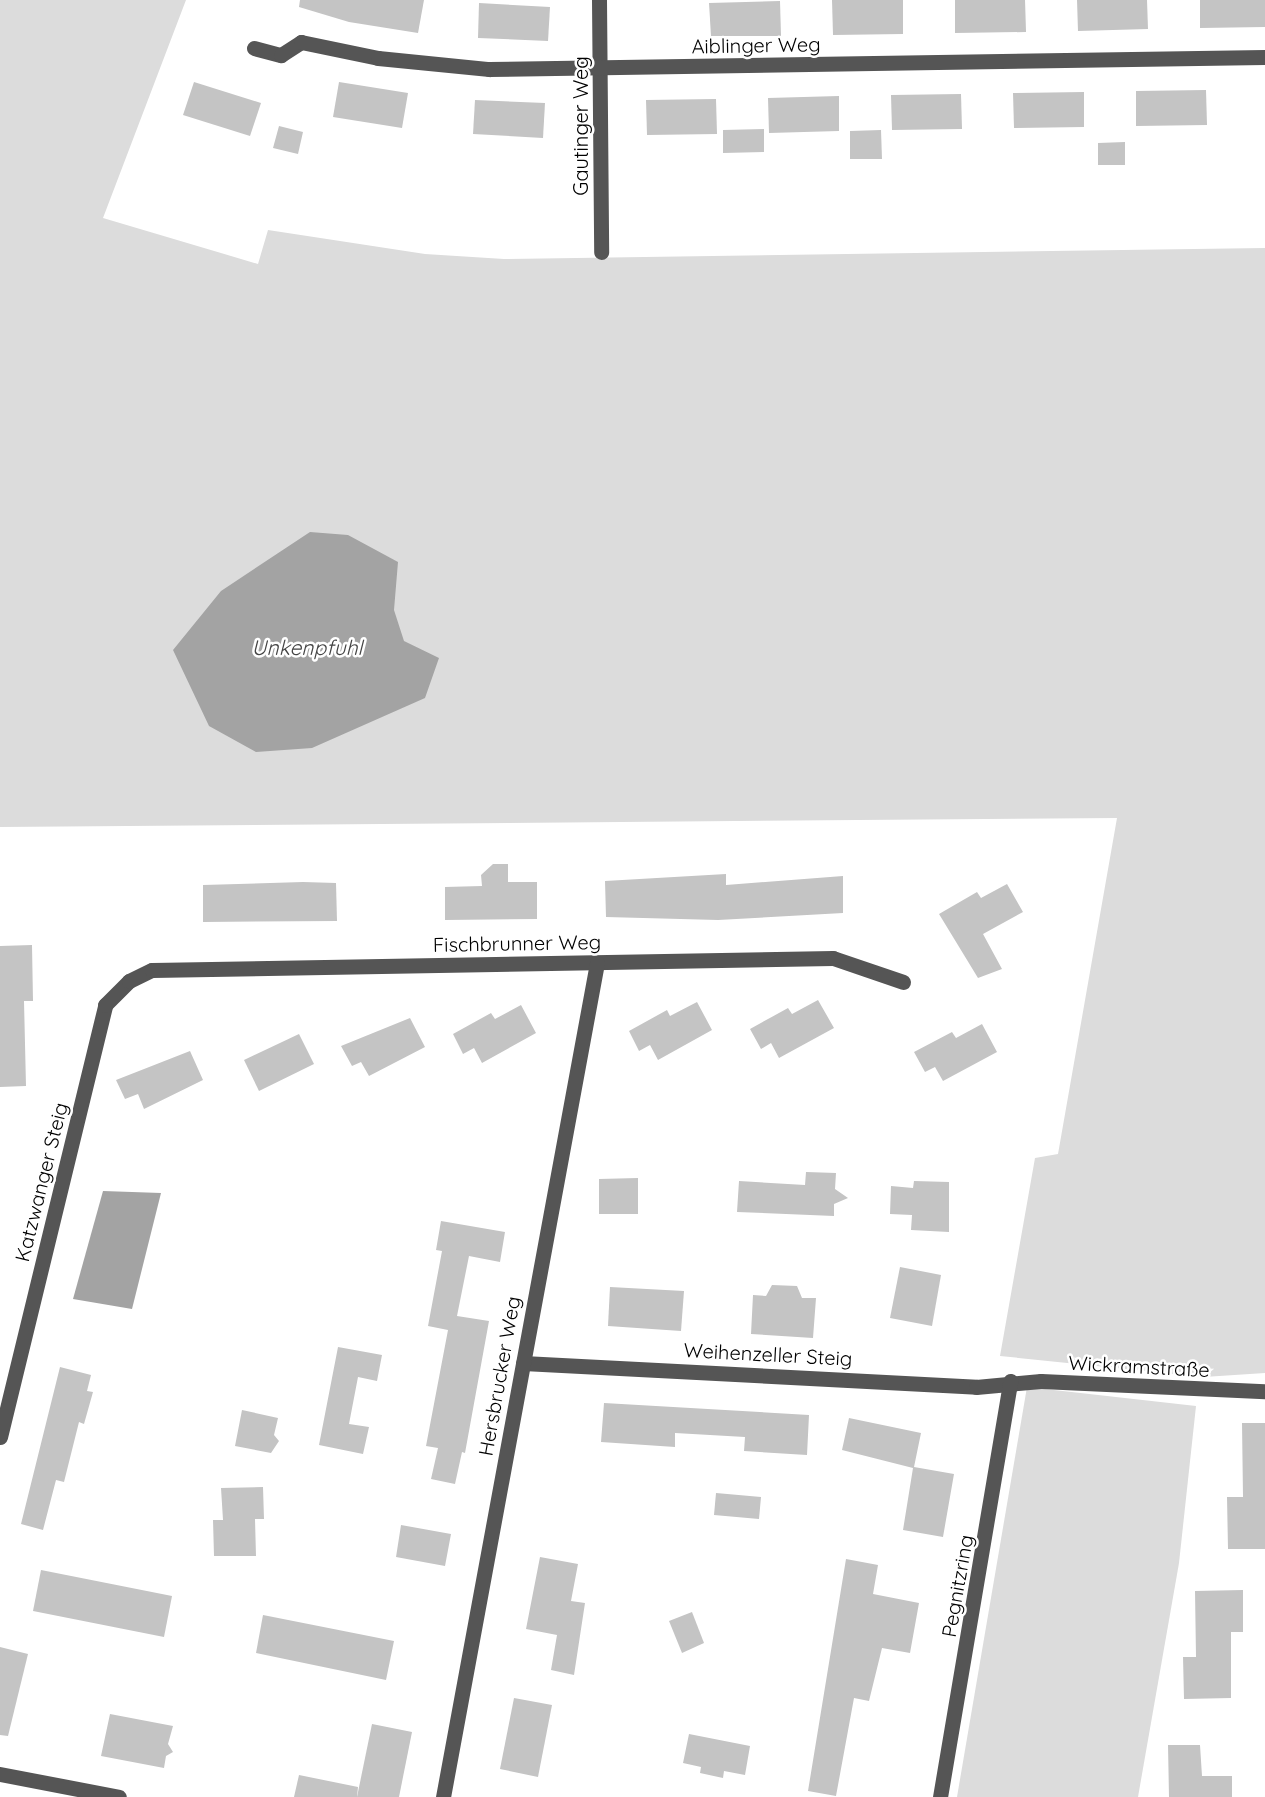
<!DOCTYPE html>
<meta charset="utf-8">
<style>
body{margin:0}
#map{position:relative;width:1265px;height:1797px;overflow:hidden;background:#fff;font-family:Quicksand,sans-serif}
div>[style]{position:absolute}
[style*='--x']{left:calc(var(--x)*1px);top:calc(var(--y)*1px);width:calc(var(--w)*1px);rotate:calc(var(--a)*1deg)}
.green>*{inset:0;background:#dcdcdc}
.water>*{inset:0;background:#a3a3a3}
.building>*{inset:0;background:#c4c4c4}
.minor>*{height:15px;margin:-7.5px;padding:0 7.5px;transform-origin:7.5px;border-radius:7.5px;background:#555}
span{translate:-50% -50%;white-space:nowrap;text-align:center;line-height:1.15;-webkit-text-stroke:5px #fff;paint-order:stroke}
.street-label{font-size:20px;color:#000}
.water-label{font-size:21px;color:#444;font-style:italic}
</style>
<div id="map">
<div class="green">
<i style="clip-path:polygon(0 0,186px 0,103px 218px,258px 264px,268px 230px,425px 254px,504px 259px,1265px 248px,1265px 1373px,1204px 1377px,1000px 1356px,1035px 1158px,1058px 1154px,1117px 818px,0 827px)"></i>
<i style="clip-path:polygon(1027px 1387px,1196px 1406px,1179px 1563px,1138px 1797px,957px 1797px)"></i>
</div>
<div class="water">
<i style="clip-path:polygon(310px 532px,348px 535px,398px 562px,394px 610px,404px 641px,439px 658px,425px 698px,312px 748px,256px 752px,209px 726px,173px 650px,221px 591px)"></i>
<i style="clip-path:polygon(103px 1191px,161px 1193px,132px 1309px,73px 1299px)"></i>
</div>
<div class="building">
<i style="clip-path:polygon(300px 0,424px 0,418px 33px,349px 22px,299px 7px)"></i>
<i style="clip-path:polygon(832px 0,903px 0,903px 34px,833px 35px)"></i>
<i style="clip-path:polygon(955px 0,1025px 0,1026px 32px,955px 33px)"></i>
<i style="clip-path:polygon(1077px 0,1147px 0,1148px 29px,1078px 31px)"></i>
<i style="clip-path:polygon(1200px 0,1265px 0,1265px 27px,1200px 28px)"></i>
<i style="clip-path:polygon(780px 1px,781px 36px,711px 36px,709px 3px)"></i>
<i style="clip-path:polygon(479px 3px,550px 7px,548px 41px,478px 38px)"></i>
<i style="clip-path:polygon(194px 82px,261px 103px,250px 136px,183px 115px)"></i>
<i style="clip-path:polygon(339px 82px,408px 93px,402px 128px,333px 117px)"></i>
<i style="clip-path:polygon(1206px 90px,1207px 125px,1136px 126px,1136px 91px)"></i>
<i style="clip-path:polygon(1084px 92px,1084px 127px,1014px 128px,1013px 93px)"></i>
<i style="clip-path:polygon(961px 94px,962px 129px,892px 130px,891px 95px)"></i>
<i style="clip-path:polygon(839px 96px,839px 131px,769px 133px,768px 98px)"></i>
<i style="clip-path:polygon(716px 99px,717px 134px,647px 135px,646px 100px)"></i>
<i style="clip-path:polygon(475px 100px,545px 103px,543px 138px,473px 134px)"></i>
<i style="clip-path:polygon(279px 126px,303px 132px,298px 154px,273px 148px)"></i>
<i style="clip-path:polygon(764px 129px,764px 152px,723px 153px,723px 130px)"></i>
<i style="clip-path:polygon(881px 130px,882px 159px,850px 159px,850px 131px)"></i>
<i style="clip-path:polygon(1125px 142px,1125px 165px,1098px 165px,1098px 143px)"></i>
<i style="clip-path:polygon(493px 864px,508px 864px,508px 882px,537px 882px,537px 919px,445px 920px,445px 887px,482px 886px,481px 875px)"></i>
<i style="clip-path:polygon(726px 874px,726px 885px,843px 876px,843px 913px,718px 920px,606px 917px,605px 881px)"></i>
<i style="clip-path:polygon(303px 882px,336px 883px,337px 921px,203px 922px,203px 885px)"></i>
<i style="clip-path:polygon(1007px 884px,1023px 912px,983px 934px,1002px 969px,978px 978px,939px 914px,977px 892px,981px 898px)"></i>
<i style="clip-path:polygon(32px 945px,33px 1001px,24px 1001px,26px 1086px,0 1087px,0 946px)"></i>
<i style="clip-path:polygon(818px 1000px,834px 1028px,779px 1058px,771px 1043px,761px 1049px,750px 1029px,788px 1008px,792px 1014px)"></i>
<i style="clip-path:polygon(697px 1002px,712px 1030px,658px 1060px,650px 1045px,639px 1051px,629px 1031px,667px 1010px,670px 1016px)"></i>
<i style="clip-path:polygon(521px 1005px,536px 1033px,482px 1063px,474px 1048px,463px 1054px,453px 1034px,491px 1013px,495px 1019px)"></i>
<i style="clip-path:polygon(410px 1018px,425px 1047px,369px 1076px,361px 1062px,352px 1066px,341px 1046px)"></i>
<i style="clip-path:polygon(982px 1024px,997px 1052px,943px 1081px,935px 1067px,925px 1072px,914px 1052px,952px 1032px,956px 1038px)"></i>
<i style="clip-path:polygon(299px 1034px,314px 1064px,259px 1091px,244px 1060px)"></i>
<i style="clip-path:polygon(190px 1051px,203px 1080px,144px 1109px,138px 1094px,125px 1099px,116px 1080px)"></i>
<i style="clip-path:polygon(806px 1172px,836px 1173px,835px 1189px,848px 1198px,834px 1204px,834px 1216px,737px 1212px,739px 1181px,805px 1185px)"></i>
<i style="clip-path:polygon(638px 1178px,638px 1214px,599px 1214px,599px 1179px)"></i>
<i style="clip-path:polygon(914px 1181px,949px 1182px,949px 1232px,911px 1230px,912px 1215px,890px 1214px,891px 1186px,913px 1188px)"></i>
<i style="clip-path:polygon(441px 1221px,505px 1232px,500px 1262px,469px 1256px,457px 1316px,489px 1321px,465px 1453px,462px 1452px,455px 1484px,431px 1479px,438px 1448px,426px 1446px,448px 1330px,428px 1326px,442px 1251px,436px 1250px)"></i>
<i style="clip-path:polygon(900px 1267px,941px 1275px,932px 1326px,890px 1318px)"></i>
<i style="clip-path:polygon(772px 1285px,797px 1286px,802px 1298px,816px 1298px,813px 1338px,751px 1334px,753px 1295px,766px 1296px)"></i>
<i style="clip-path:polygon(610px 1287px,684px 1291px,681px 1331px,608px 1326px)"></i>
<i style="clip-path:polygon(338px 1347px,382px 1355px,377px 1381px,358px 1377px,349px 1424px,369px 1427px,363px 1454px,319px 1445px)"></i>
<i style="clip-path:polygon(60px 1367px,91px 1375px,87px 1391px,93px 1392px,84px 1424px,79px 1422px,64px 1482px,56px 1480px,43px 1530px,21px 1524px)"></i>
<i style="clip-path:polygon(604px 1403px,809px 1415px,807px 1455px,744px 1451px,745px 1437px,675px 1433px,675px 1447px,601px 1442px)"></i>
<i style="clip-path:polygon(242px 1410px,278px 1418px,274px 1435px,279px 1441px,271px 1453px,235px 1446px)"></i>
<i style="clip-path:polygon(849px 1418px,921px 1433px,914px 1467px,954px 1474px,943px 1537px,903px 1530px,913px 1468px,842px 1450px)"></i>
<i style="clip-path:polygon(1242px 1423px,1265px 1423px,1265px 1549px,1228px 1549px,1227px 1497px,1243px 1497px)"></i>
<i style="clip-path:polygon(263px 1487px,264px 1519px,255px 1519px,256px 1556px,214px 1556px,213px 1520px,223px 1520px,221px 1488px)"></i>
<i style="clip-path:polygon(716px 1493px,761px 1497px,759px 1519px,714px 1515px)"></i>
<i style="clip-path:polygon(401px 1525px,451px 1534px,445px 1566px,396px 1557px)"></i>
<i style="clip-path:polygon(540px 1557px,578px 1564px,571px 1601px,585px 1603px,574px 1675px,551px 1670px,557px 1635px,526px 1629px)"></i>
<i style="clip-path:polygon(846px 1559px,878px 1565px,873px 1594px,919px 1603px,910px 1653px,882px 1648px,869px 1701px,854px 1698px,836px 1796px,808px 1791px)"></i>
<i style="clip-path:polygon(41px 1570px,172px 1596px,164px 1637px,33px 1611px)"></i>
<i style="clip-path:polygon(1243px 1590px,1243px 1632px,1231px 1632px,1231px 1698px,1184px 1699px,1183px 1657px,1196px 1657px,1195px 1591px)"></i>
<i style="clip-path:polygon(692px 1612px,704px 1643px,682px 1653px,669px 1621px)"></i>
<i style="clip-path:polygon(263px 1615px,394px 1641px,386px 1680px,256px 1653px)"></i>
<i style="clip-path:polygon(0 1647px,28px 1654px,8px 1736px,0 1735px)"></i>
<i style="clip-path:polygon(514px 1698px,552px 1705px,538px 1777px,500px 1769px)"></i>
<i style="clip-path:polygon(110px 1714px,173px 1726px,168px 1744px,173px 1752px,166px 1756px,164px 1768px,101px 1756px)"></i>
<i style="clip-path:polygon(372px 1724px,412px 1732px,399px 1797px,357px 1797px)"></i>
<i style="clip-path:polygon(689px 1734px,750px 1746px,745px 1775px,724px 1771px,723px 1778px,700px 1773px,701px 1767px,683px 1763px)"></i>
<i style="clip-path:polygon(1168px 1745px,1200px 1745px,1202px 1776px,1232px 1776px,1232px 1797px,1169px 1797px)"></i>
<i style="clip-path:polygon(299px 1775px,358px 1787px,357px 1797px,294px 1797px)"></i>
</div>
<div class="minor">
<i style="--x:599;--y:0;--w:252;--a:89.5"></i>
<i style="--x:254;--y:48;--w:28;--a:15"></i>
<i style="--x:281;--y:55;--w:24;--a:-33"></i>
<i style="--x:301;--y:42;--w:79;--a:11.7"></i>
<i style="--x:378;--y:58;--w:112;--a:5.7"></i>
<i style="--x:489;--y:69;--w:776;--a:-0.89"></i>
<i style="--x:523;--y:1363;--w:454;--a:3"></i>
<i style="--x:976;--y:1387;--w:65;--a:-5.3"></i>
<i style="--x:1041;--y:1381;--w:224;--a:2.6"></i>
<i style="--x:0;--y:1437;--w:445;--a:-76.3"></i>
<i style="--x:105;--y:1005;--w:34;--a:-45"></i>
<i style="--x:129;--y:981;--w:25;--a:-26"></i>
<i style="--x:152;--y:970;--w:681;--a:-1.01"></i>
<i style="--x:833;--y:958;--w:74;--a:18.9"></i>
<i style="--x:0;--y:1774;--w:121;--a:10.9"></i>
<i style="--x:443;--y:1797;--w:848;--a:-79.54"></i>
<i style="--x:940;--y:1797;--w:422;--a:-80.4"></i>
</div>
<div class="street-label">
<span style="left:756px;top:45px;rotate:-1deg">Aiblinger Weg</span>
<span style="left:580px;top:126px;rotate:-90deg">Gautinger Weg</span>
<span style="left:517px;top:943px;rotate:-1deg">Fischbrunner Weg</span>
<span style="left:41px;top:1182px;rotate:-76deg">Katzwanger Steig</span>
<span style="left:768px;top:1354px;rotate:3deg">Weihenzeller Steig</span>
<span style="left:1139px;top:1366px;rotate:3deg">Wickramstraße</span>
<span style="left:499px;top:1376px;rotate:-80deg">Hersbrucker Weg</span>
<span style="left:957px;top:1586px;rotate:-80deg">Pegnitzring</span>
</div>
<div class="water-label">
<span style="left:307px;top:647px">Unkenpfuhl</span>
</div>
</div>
